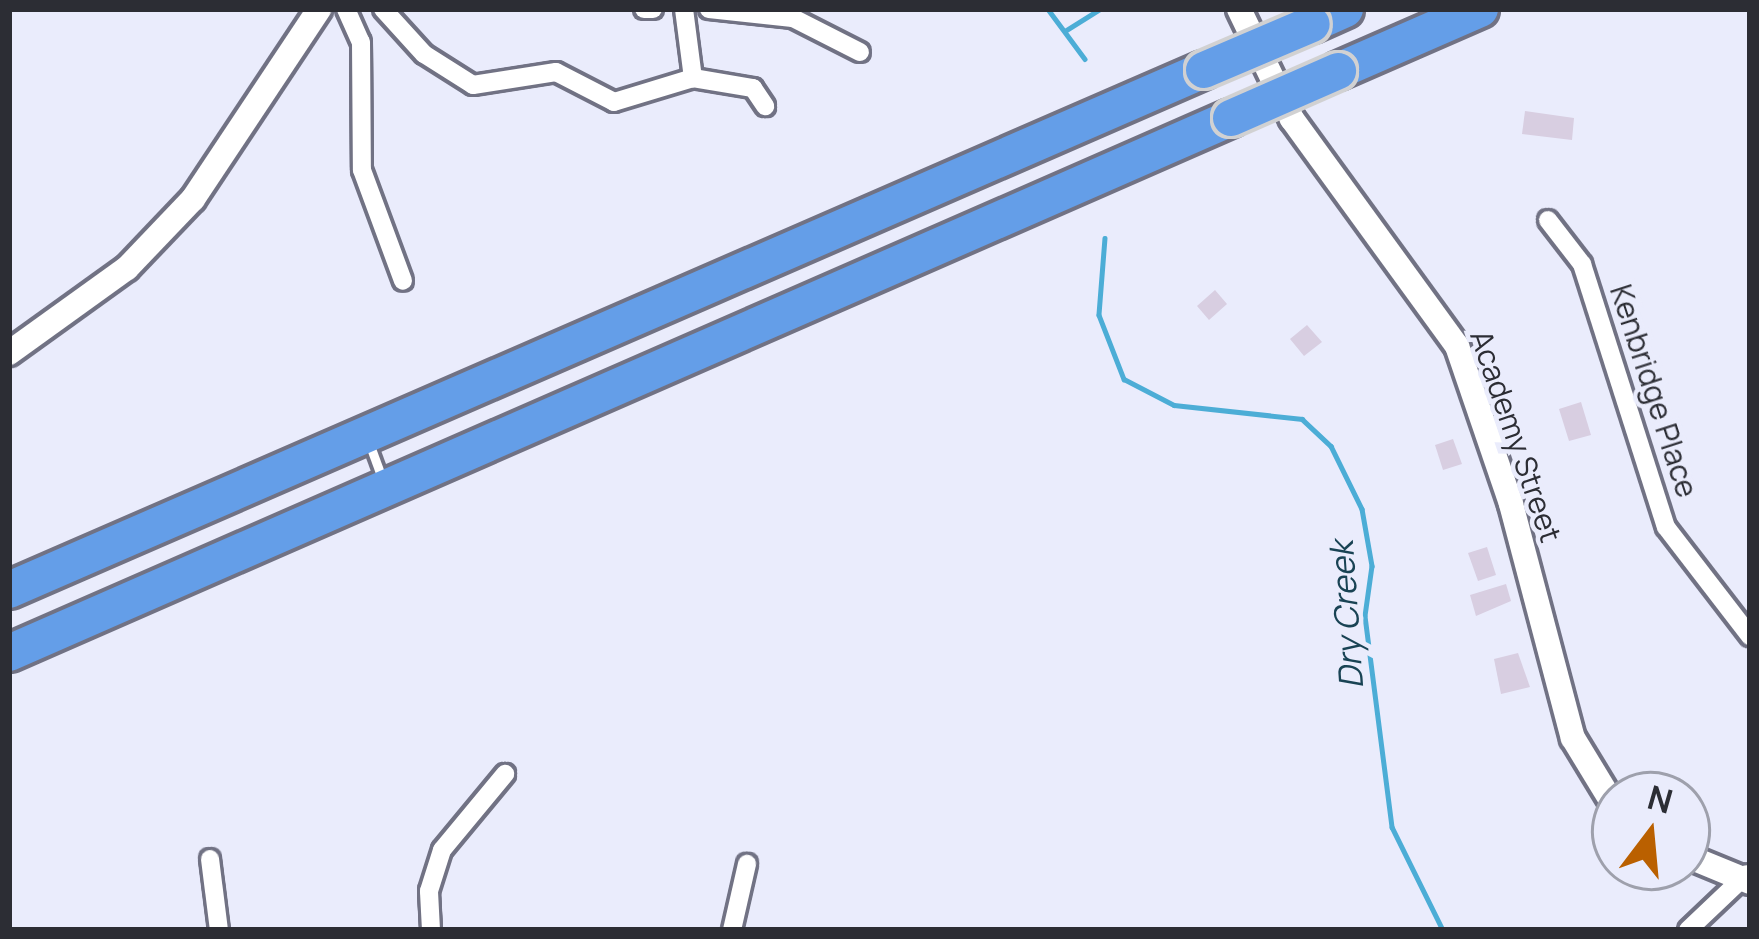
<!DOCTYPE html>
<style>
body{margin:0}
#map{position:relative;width:1759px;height:939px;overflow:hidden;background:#eaecfc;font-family:Manrope,sans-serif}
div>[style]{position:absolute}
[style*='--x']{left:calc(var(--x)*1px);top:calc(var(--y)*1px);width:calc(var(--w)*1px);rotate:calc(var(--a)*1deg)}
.stream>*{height:4.5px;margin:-2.25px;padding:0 2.25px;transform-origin:2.25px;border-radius:2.25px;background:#4cadd6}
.building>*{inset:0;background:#d8cee1}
.roads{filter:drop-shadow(3px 0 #717284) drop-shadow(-3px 0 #717284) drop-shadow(0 3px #717284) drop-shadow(0 -3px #717284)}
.service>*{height:9px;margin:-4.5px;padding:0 4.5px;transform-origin:4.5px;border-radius:4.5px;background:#fff}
.minor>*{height:18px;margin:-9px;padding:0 9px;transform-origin:9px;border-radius:9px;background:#fff}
.tertiary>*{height:24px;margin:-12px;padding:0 12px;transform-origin:12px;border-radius:12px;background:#fff}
.motorway>*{height:36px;margin:-18px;padding:0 18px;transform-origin:18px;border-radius:18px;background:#649ee8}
.bridges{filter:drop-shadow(3px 0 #d1d1d2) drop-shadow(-3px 0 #d1d1d2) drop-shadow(0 3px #d1d1d2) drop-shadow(0 -3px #d1d1d2)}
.motorway-bridge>*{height:36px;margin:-18px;padding:0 18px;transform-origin:18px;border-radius:18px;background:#649ee8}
span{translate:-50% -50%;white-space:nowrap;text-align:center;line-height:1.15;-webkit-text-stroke:9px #eaecfc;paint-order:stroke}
.street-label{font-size:30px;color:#2c2d34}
.water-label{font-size:33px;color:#194354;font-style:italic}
.frame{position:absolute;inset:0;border:12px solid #2c2d34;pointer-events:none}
.north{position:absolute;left:1591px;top:771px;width:120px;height:120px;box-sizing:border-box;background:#eaecfc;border:3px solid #9ea0ac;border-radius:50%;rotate:16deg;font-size:33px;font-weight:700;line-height:48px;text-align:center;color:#2c2d34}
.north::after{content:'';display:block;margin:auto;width:42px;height:54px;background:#ba6000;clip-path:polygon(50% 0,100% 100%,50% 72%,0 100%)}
</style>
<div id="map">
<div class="stream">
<i style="--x:1048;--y:9;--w:62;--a:53.5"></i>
<i style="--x:1065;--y:31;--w:41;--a:-32.2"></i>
<i style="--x:1105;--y:238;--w:77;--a:94.5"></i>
<i style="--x:1099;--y:315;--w:69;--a:68.7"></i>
<i style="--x:1124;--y:379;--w:56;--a:27.5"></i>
<i style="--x:1174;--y:405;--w:129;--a:6.2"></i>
<i style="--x:1302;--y:419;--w:40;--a:43"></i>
<i style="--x:1331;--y:446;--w:70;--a:63.8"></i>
<i style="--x:1362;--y:509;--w:58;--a:80"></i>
<i style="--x:1372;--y:566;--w:50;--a:98"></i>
<i style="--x:1365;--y:616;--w:213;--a:82.7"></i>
<i style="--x:1392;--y:827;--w:115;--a:63.7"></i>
</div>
<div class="building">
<i style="clip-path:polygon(1525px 111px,1574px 118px,1572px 140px,1522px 134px)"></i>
<i style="clip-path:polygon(1215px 290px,1227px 304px,1209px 320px,1197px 306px)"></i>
<i style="clip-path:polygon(1307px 325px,1322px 342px,1304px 356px,1290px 339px)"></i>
<i style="clip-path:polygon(1581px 402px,1591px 435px,1569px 441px,1559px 409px)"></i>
<i style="clip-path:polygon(1453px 439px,1462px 464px,1443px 470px,1435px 445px)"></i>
<i style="clip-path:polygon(1487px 547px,1496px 575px,1478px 581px,1468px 553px)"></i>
<i style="clip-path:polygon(1506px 584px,1511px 601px,1476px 616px,1470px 595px)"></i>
<i style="clip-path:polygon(1518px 653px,1530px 687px,1501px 694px,1494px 659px)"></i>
</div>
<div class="roads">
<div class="service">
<i style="--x:368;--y:440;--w:44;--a:69.9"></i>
</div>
<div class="minor">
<i style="--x:346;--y:9;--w:36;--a:66"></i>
<i style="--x:361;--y:42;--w:128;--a:89.6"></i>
<i style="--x:362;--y:170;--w:118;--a:69.7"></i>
<i style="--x:383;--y:9;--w:61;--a:47.7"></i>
<i style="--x:424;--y:54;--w:58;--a:32.3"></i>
<i style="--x:473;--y:85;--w:84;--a:-8.9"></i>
<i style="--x:556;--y:72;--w:65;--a:27.3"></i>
<i style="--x:614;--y:102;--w:83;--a:-16.9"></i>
<i style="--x:693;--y:78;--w:61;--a:9.5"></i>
<i style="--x:753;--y:88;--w:22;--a:56"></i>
<i style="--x:644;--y:9;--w:9;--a:0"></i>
<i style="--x:684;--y:9;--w:70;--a:82.6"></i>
<i style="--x:709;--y:9;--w:84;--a:6.1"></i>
<i style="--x:793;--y:18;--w:75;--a:26.9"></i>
<i style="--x:1548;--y:220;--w:56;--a:52.3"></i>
<i style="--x:1582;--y:264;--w:276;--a:72.3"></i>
<i style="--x:1666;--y:527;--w:138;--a:52.4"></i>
<i style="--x:210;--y:859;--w:72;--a:82.8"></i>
<i style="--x:431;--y:930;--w:39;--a:-93"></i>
<i style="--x:429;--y:891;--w:43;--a:-72.4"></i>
<i style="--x:442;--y:850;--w:99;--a:-50.3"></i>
<i style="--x:732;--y:930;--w:68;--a:-77.2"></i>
<i style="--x:1688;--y:930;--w:81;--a:-43.5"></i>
</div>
<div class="tertiary">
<i style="--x:1239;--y:9;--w:122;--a:64.3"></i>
<i style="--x:1292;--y:119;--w:281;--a:54"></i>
<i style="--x:1457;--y:346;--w:167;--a:71.1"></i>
<i style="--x:1511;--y:504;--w:242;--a:75.2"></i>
<i style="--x:1573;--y:738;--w:81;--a:58.7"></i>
<i style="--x:9;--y:353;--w:145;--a:-35.8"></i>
<i style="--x:127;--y:268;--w:95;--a:-46.3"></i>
<i style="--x:193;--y:199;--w:228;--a:-56.4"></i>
<i style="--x:1687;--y:856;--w:68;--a:22.4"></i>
</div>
<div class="motorway">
<i style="--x:1312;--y:24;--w:36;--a:-24"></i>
<i style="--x:1338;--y:71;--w:155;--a:-23.6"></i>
<i style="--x:9;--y:590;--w:1303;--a:-23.52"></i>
<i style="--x:9;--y:653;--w:1334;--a:-23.64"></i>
</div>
</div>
<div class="bridges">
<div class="motorway-bridge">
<i style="--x:1204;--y:70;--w:117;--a:-23.1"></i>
<i style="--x:1231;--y:118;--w:117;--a:-23.7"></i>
</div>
</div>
<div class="street-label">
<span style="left:1654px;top:391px;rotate:72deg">Kenbridge Place</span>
<span style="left:1516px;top:436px;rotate:71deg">Academy Street</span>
</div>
<div class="water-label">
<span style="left:1346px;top:615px;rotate:-94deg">Dry Creek</span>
</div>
<div class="frame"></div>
<div class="north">N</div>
</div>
